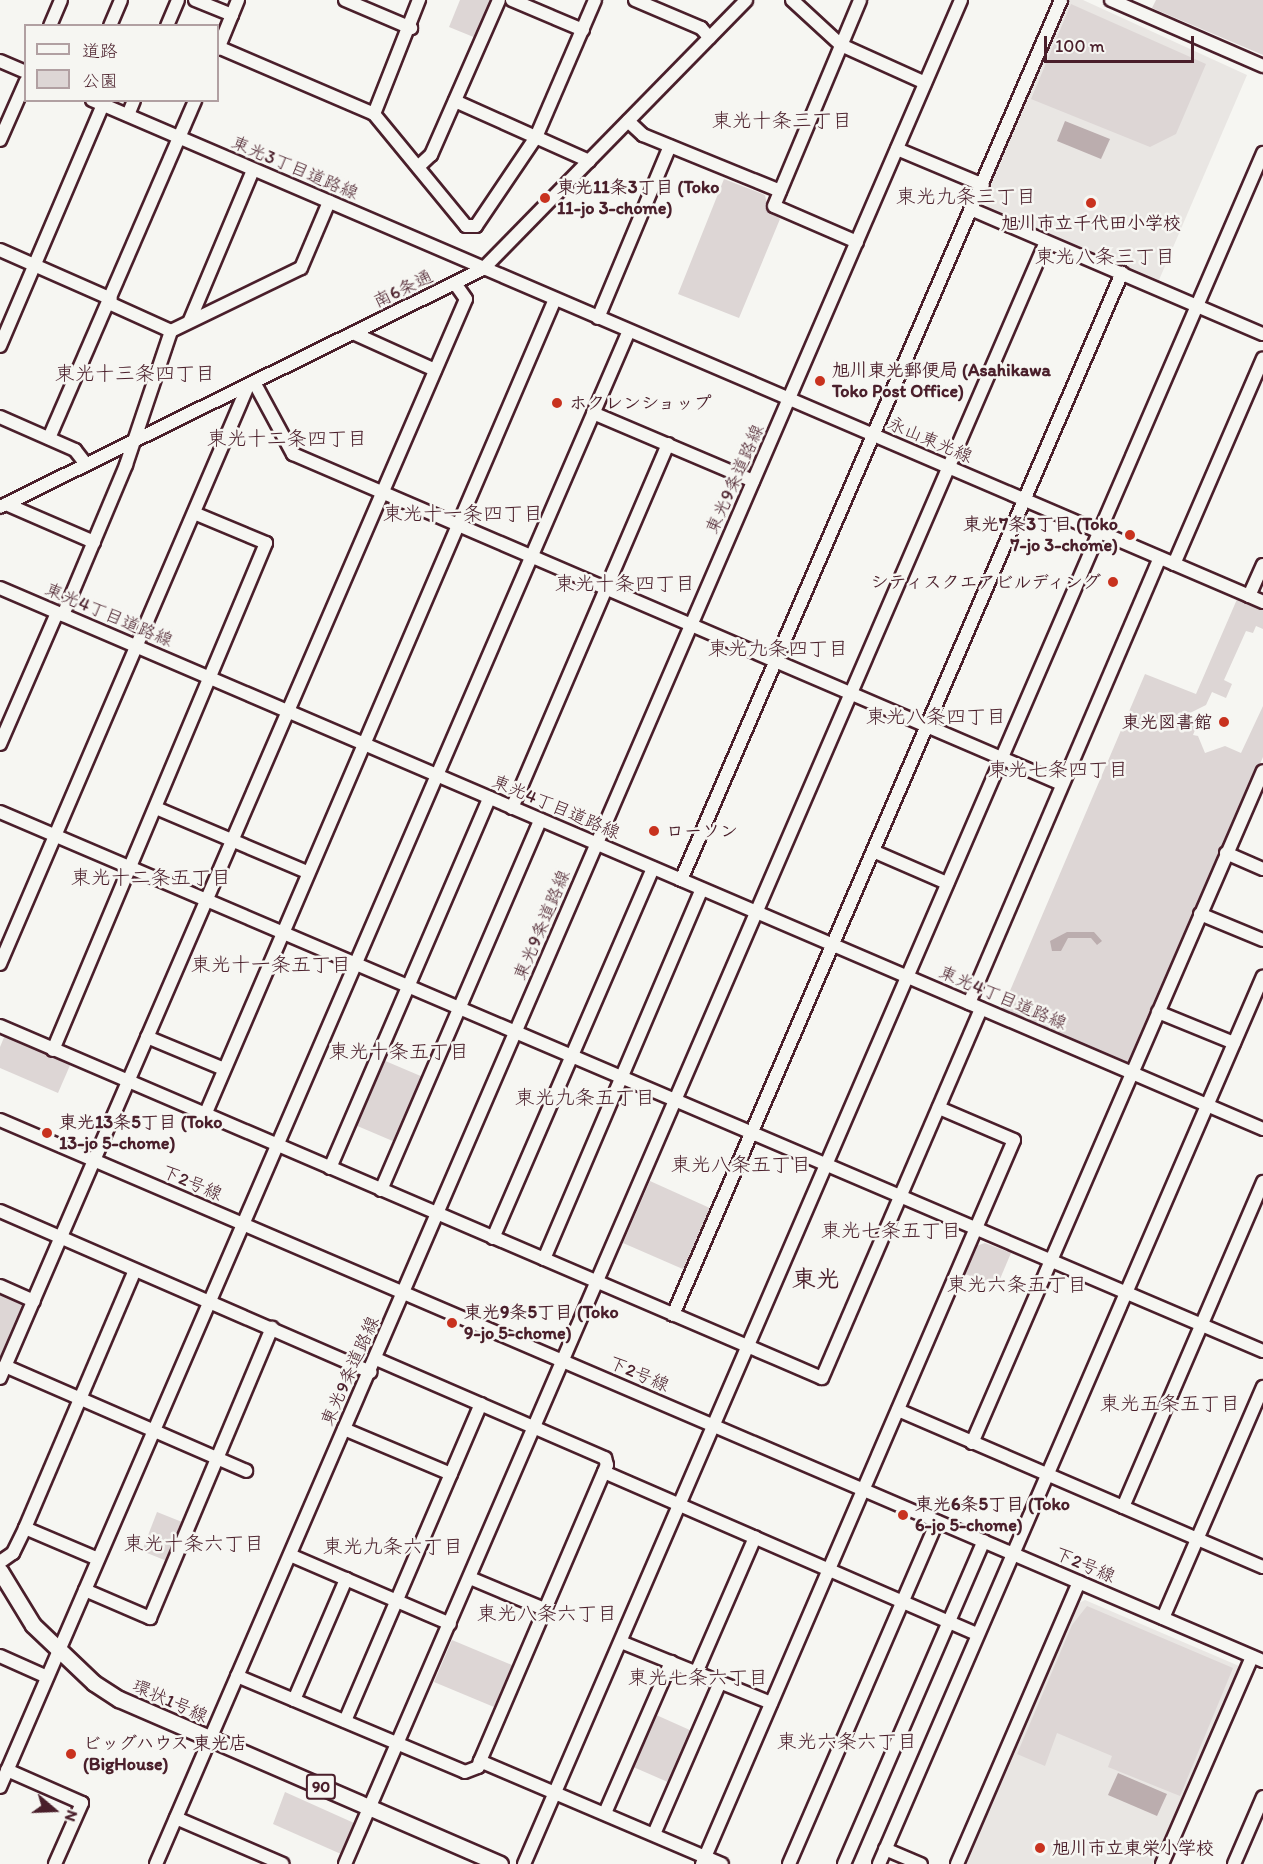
<!DOCTYPE html>
<meta charset="utf-8">
<style>
body{margin:0}
#map{position:relative;width:1263px;height:1864px;overflow:hidden;background:#f6f6f2;font-family:Itim,"Klee One",sans-serif}
div>[style]{position:absolute}
[style*='--x']{left:calc(var(--x)*1px);top:calc(var(--y)*1px);width:calc(var(--w)*1px);rotate:calc(var(--a)*1deg)}
.built>*{inset:0;background:#e9e6e3}
.green>*{inset:0;background:#ddd6d5}
.water>*{inset:0;background:#bbadae}
.roads{filter:drop-shadow(2px 0 #4a1f2b) drop-shadow(-2px 0 #4a1f2b) drop-shadow(0 2px #4a1f2b) drop-shadow(0 -2px #4a1f2b)}
.minor>*{height:12px;margin:-6px;padding:0 6px;transform-origin:6px;border-radius:6px;background:#f6f6f2}
.major>*{height:15px;margin:-7.5px;padding:0 7.5px;transform-origin:7.5px;border-radius:7.5px;background:#f6f6f2}
.dots>*{width:16px;height:16px;translate:-50% -50%;box-sizing:border-box;border:3px solid #f6f6f2;border-radius:50%}
span{translate:-50% -50%;white-space:nowrap;text-align:center;line-height:1.15;-webkit-text-stroke:5px #f6f6f2;paint-order:stroke}
.shield-label span{padding:2px 4px;background:#f6f6f2;border:2px solid;border-radius:4px;-webkit-text-stroke-width:0}
.shield-label{font-size:16px;color:#4a1f2b;font-weight:700}
.street-label{font-size:18px;color:#4a1f2b}
.poi-label{font-size:18px;color:#4a1f2b;font-weight:700}
.left{translate:0 -50%;text-align:left}
.right{translate:-100% -50%;text-align:right}
.neighbourhood-label{font-size:20px;color:#4a1f2b}
.district-label{font-size:24px;color:#4a1f2b;font-weight:700}
.legend{position:absolute;left:24px;top:24px;width:195px;height:78px;box-sizing:border-box;background:#f6f6f2;border:2px solid #b1a0a2;margin:0;padding:8px 10px;list-style:none;font-size:18px;color:#4a1f2b}
.legend li{display:flex;align-items:center;gap:12px;height:30px}
.legend b{width:30px;border:2px solid #b1a0a2}
.north{position:absolute;left:24px;top:1780px;width:60px;height:60px;-webkit-text-stroke:4px #f6f6f2;paint-order:stroke;rotate:109deg;font-size:16px;font-weight:700;line-height:24px;text-align:center;color:#4a1f2b}
.north::after{content:'';display:block;margin:auto;width:21px;height:27px;background:#4a1f2b;clip-path:polygon(50% 0,100% 100%,50% 72%,0 100%)}
.scale{position:absolute;left:1044px;top:36px;width:150px;height:27px;box-sizing:border-box;border:3px solid #4a1f2b;border-top:0;padding-left:8px;font-size:18px;line-height:21px;white-space:nowrap;color:#4a1f2b;-webkit-text-stroke:4px #f6f6f2;paint-order:stroke}
</style>
<div id="map">
<div class="built">
<i style="clip-path:polygon(1068px 0,1083px 0,1247px 75px,1159px 280px,987px 207px,984px 199px)"></i>
<i style="clip-path:polygon(1085px 1600px,1239px 1666px,1153px 1864px,964px 1864px,1077px 1604px)"></i>
</div>
<div class="green">
<i style="clip-path:polygon(460px 0,490px 0,476px 38px,449px 27px)"></i>
<i style="clip-path:polygon(1156px 0,1263px 0,1263px 55px,1152px 8px)"></i>
<i style="clip-path:polygon(1071px 4px,1206px 64px,1176px 134px,1150px 147px,1031px 99px)"></i>
<i style="clip-path:polygon(724px 179px,765px 195px,768px 209px,780px 219px,739px 318px,678px 294px)"></i>
<i style="clip-path:polygon(1238px 597px,1263px 608px,1263px 629px,1256px 626px,1253px 633px,1246px 631px,1224px 680px,1232px 684px,1226px 698px,1212px 692px,1206px 705px,1188px 714px,1195px 730px,1193px 735px,1198px 736px,1205px 753px,1225px 746px,1241px 753px,1263px 706px,1263px 757px,1131px 1069px,1001px 1012px,1145px 674px,1196px 694px)"></i>
<i style="clip-path:polygon(5px 1035px,71px 1063px,58px 1093px,0 1068px,0 1047px)"></i>
<i style="clip-path:polygon(383px 1060px,423px 1077px,395px 1142px,355px 1125px)"></i>
<i style="clip-path:polygon(650px 1181px,712px 1209px,685px 1270px,623px 1243px)"></i>
<i style="clip-path:polygon(985px 1243px,1011px 1253px,997px 1286px,965px 1274px,976px 1246px)"></i>
<i style="clip-path:polygon(0 1286px,34px 1301px,0 1378px)"></i>
<i style="clip-path:polygon(157px 1512px,182px 1522px,167px 1561px,142px 1551px)"></i>
<i style="clip-path:polygon(1087px 1606px,1233px 1668px,1180px 1796px,1108px 1767px,1112px 1756px,1057px 1733px,1045px 1766px,1017px 1754px,1072px 1625px)"></i>
<i style="clip-path:polygon(452px 1640px,512px 1665px,494px 1707px,434px 1682px)"></i>
<i style="clip-path:polygon(654px 1714px,692px 1731px,670px 1783px,631px 1766px)"></i>
<i style="clip-path:polygon(285px 1792px,354px 1823px,341px 1854px,273px 1824px)"></i>
</div>
<div class="water">
<i style="clip-path:polygon(1065px 121px,1110px 139px,1101px 159px,1057px 141px)"></i>
<i style="clip-path:polygon(1067px 932px,1094px 932px,1102px 941px,1097px 945px,1091px 938px,1068px 938px,1061px 951px,1052px 951px,1050px 941px)"></i>
<i style="clip-path:polygon(1118px 1773px,1167px 1794px,1157px 1816px,1108px 1795px)"></i>
</div>
<div class="roads">
<div class="minor">
<i style="--x:195;--y:0;--w:40;--a:22"></i>
<i style="--x:345;--y:0;--w:72;--a:23"></i>
<i style="--x:512;--y:0;--w:77;--a:22.9"></i>
<i style="--x:635;--y:0;--w:72;--a:23"></i>
<i style="--x:701;--y:28;--w:13;--a:48"></i>
<i style="--x:792;--y:0;--w:67;--a:42.6"></i>
<i style="--x:841;--y:45;--w:92;--a:24.3"></i>
<i style="--x:1111;--y:0;--w:166;--a:23.5"></i>
<i style="--x:50;--y:26;--w:28;--a:-67"></i>
<i style="--x:110;--y:26;--w:28;--a:-67"></i>
<i style="--x:167;--y:26;--w:28;--a:-67"></i>
<i style="--x:218;--y:47;--w:170;--a:23.2"></i>
<i style="--x:374;--y:114;--w:145;--a:50.6"></i>
<i style="--x:466;--y:226;--w:10;--a:0"></i>
<i style="--x:476;--y:226;--w:107;--a:-56"></i>
<i style="--x:536;--y:137;--w:149;--a:-66.7"></i>
<i style="--x:218;--y:49;--w:53;--a:-67.8"></i>
<i style="--x:0;--y:61;--w:28;--a:23"></i>
<i style="--x:92;--y:100;--w:1274;--a:23.2"></i>
<i style="--x:455;--y:101;--w:147;--a:24.1"></i>
<i style="--x:374;--y:114;--w:123;--a:-68.5"></i>
<i style="--x:128;--y:115;--w:16;--a:-68"></i>
<i style="--x:628;--y:121;--w:21;--a:43"></i>
<i style="--x:643;--y:135;--w:148;--a:22.2"></i>
<i style="--x:0;--y:140;--w:64;--a:-66.2"></i>
<i style="--x:897;--y:149;--w:93;--a:22.7"></i>
<i style="--x:418;--y:167;--w:18;--a:-43"></i>
<i style="--x:431;--y:155;--w:169;--a:-66.3"></i>
<i style="--x:973;--y:210;--w:315;--a:23.2"></i>
<i style="--x:857;--y:242;--w:90;--a:-156.6"></i>
<i style="--x:774;--y:206;--w:223;--a:-67.3"></i>
<i style="--x:0;--y:250;--w:121;--a:23.8"></i>
<i style="--x:109;--y:303;--w:68;--a:24.3"></i>
<i style="--x:598;--y:318;--w:186;--a:-67.3"></i>
<i style="--x:190;--y:320;--w:163;--a:-67.2"></i>
<i style="--x:353;--y:333;--w:90;--a:24.3"></i>
<i style="--x:0;--y:346;--w:262;--a:-66.9"></i>
<i style="--x:254;--y:382;--w:82;--a:61.6"></i>
<i style="--x:293;--y:454;--w:837;--a:23.23"></i>
<i style="--x:593;--y:413;--w:174;--a:23"></i>
<i style="--x:0;--y:417;--w:82;--a:23.7"></i>
<i style="--x:75;--y:450;--w:18;--a:52"></i>
<i style="--x:49;--y:438;--w:368;--a:-66.6"></i>
<i style="--x:6;--y:504;--w:96;--a:23.4"></i>
<i style="--x:0;--y:507;--w:538;--a:-26.23"></i>
<i style="--x:483;--y:269;--w:376;--a:-45.6"></i>
<i style="--x:1174;--y:564;--w:224;--a:-66.6"></i>
<i style="--x:0;--y:588;--w:1374;--a:23.19"></i>
<i style="--x:1249;--y:596;--w:34;--a:-66"></i>
<i style="--x:63;--y:615;--w:163;--a:-67.2"></i>
<i style="--x:126;--y:465;--w:141;--a:-71.4"></i>
<i style="--x:171;--y:331;--w:144;--a:-25.9"></i>
<i style="--x:301;--y:268;--w:72;--a:-67"></i>
<i style="--x:0;--y:744;--w:143;--a:-66.5"></i>
<i style="--x:156;--y:808;--w:164;--a:23"></i>
<i style="--x:512;--y:808;--w:396;--a:-66.8"></i>
<i style="--x:0;--y:812;--w:1373;--a:23.11"></i>
<i style="--x:873;--y:851;--w:81;--a:23.4"></i>
<i style="--x:1226;--y:853;--w:40;--a:23.4"></i>
<i style="--x:681;--y:880;--w:959;--a:-66.64"></i>
<i style="--x:1200;--y:914;--w:68;--a:22.4"></i>
<i style="--x:0;--y:964;--w:629;--a:-66.78"></i>
<i style="--x:969;--y:1003;--w:484;--a:-66.8"></i>
<i style="--x:1158;--y:1012;--w:82;--a:22.2"></i>
<i style="--x:0;--y:1026;--w:894;--a:23.18"></i>
<i style="--x:822;--y:1378;--w:402;--a:-66.7"></i>
<i style="--x:147;--y:1037;--w:83;--a:22.6"></i>
<i style="--x:53;--y:1050;--w:550;--a:-67.21"></i>
<i style="--x:266;--y:543;--w:78;--a:-157.4"></i>
<i style="--x:205;--y:1115;--w:888;--a:-66.78"></i>
<i style="--x:0;--y:1120;--w:1374;--a:23.19"></i>
<i style="--x:330;--y:1168;--w:403;--a:-66.7"></i>
<i style="--x:381;--y:1190;--w:403;--a:-66.7"></i>
<i style="--x:0;--y:1211;--w:404;--a:23.5"></i>
<i style="--x:493;--y:1238;--w:403;--a:-66.6"></i>
<i style="--x:544;--y:1259;--w:402;--a:-66.9"></i>
<i style="--x:0;--y:1286;--w:37;--a:24"></i>
<i style="--x:673;--y:1315;--w:1135;--a:-66.69"></i>
<i style="--x:5;--y:1366;--w:263;--a:23.5"></i>
<i style="--x:0;--y:1378;--w:1175;--a:-66.64"></i>
<i style="--x:466;--y:299;--w:19;--a:-125"></i>
<i style="--x:898;--y:1410;--w:397;--a:23.3"></i>
<i style="--x:344;--y:1429;--w:116;--a:22.8"></i>
<i style="--x:972;--y:1443;--w:732;--a:-66.59"></i>
<i style="--x:604;--y:1472;--w:407;--a:23.5"></i>
<i style="--x:1123;--y:1507;--w:354;--a:-66.7"></i>
<i style="--x:25;--y:1528;--w:79;--a:23"></i>
<i style="--x:290;--y:1555;--w:174;--a:23.3"></i>
<i style="--x:0;--y:1562;--w:16;--a:-35"></i>
<i style="--x:13;--y:1553;--w:28;--a:-64"></i>
<i style="--x:25;--y:1528;--w:280;--a:-66.9"></i>
<i style="--x:470;--y:1578;--w:80;--a:22.7"></i>
<i style="--x:85;--y:1590;--w:71;--a:23.3"></i>
<i style="--x:150;--y:1618;--w:315;--a:-67.2"></i>
<i style="--x:1163;--y:1618;--w:252;--a:-66.6"></i>
<i style="--x:621;--y:1642;--w:162;--a:22.1"></i>
<i style="--x:0;--y:1656;--w:51;--a:24.1"></i>
<i style="--x:696;--y:1673;--w:148;--a:-66.5"></i>
<i style="--x:237;--y:1676;--w:247;--a:22.8"></i>
<i style="--x:465;--y:1772;--w:14;--a:-21"></i>
<i style="--x:478;--y:1767;--w:6;--a:-72"></i>
<i style="--x:480;--y:1761;--w:322;--a:-66.8"></i>
<i style="--x:607;--y:1465;--w:7;--a:-106"></i>
<i style="--x:605;--y:1458;--w:249;--a:-156.6"></i>
<i style="--x:294;--y:1700;--w:132;--a:-66.7"></i>
<i style="--x:345;--y:1721;--w:345;--a:-66.8"></i>
<i style="--x:480;--y:1761;--w:263;--a:23.1"></i>
<i style="--x:7;--y:1770;--w:82;--a:23.7"></i>
<i style="--x:82;--y:1803;--w:67;--a:113.9"></i>
<i style="--x:0;--y:1787;--w:1586;--a:-66.64"></i>
<i style="--x:605;--y:1813;--w:165;--a:-66.4"></i>
<i style="--x:176;--y:1818;--w:116;--a:23.3"></i>
<i style="--x:654;--y:1834;--w:166;--a:-66.5"></i>
<i style="--x:885;--y:1849;--w:39;--a:23"></i>
<i style="--x:156;--y:1864;--w:2030;--a:-66.64"></i>
<i style="--x:345;--y:1864;--w:1767;--a:-66.63"></i>
<i style="--x:524;--y:1864;--w:1864;--a:-66.64"></i>
<i style="--x:702;--y:1864;--w:788;--a:-66.69"></i>
<i style="--x:1014;--y:1140;--w:82;--a:-156.9"></i>
<i style="--x:789;--y:1864;--w:373;--a:-66.6"></i>
<i style="--x:844;--y:1864;--w:352;--a:-66.6"></i>
<i style="--x:879;--y:1864;--w:967;--a:-66.61"></i>
<i style="--x:957;--y:1864;--w:307;--a:-66.6"></i>
<i style="--x:1162;--y:1864;--w:226;--a:-66.5"></i>
<i style="--x:1234;--y:1864;--w:73;--a:-66.6"></i>
</div>
<div class="major">
<i style="--x:0;--y:1571;--w:63;--a:58.6"></i>
<i style="--x:33;--y:1625;--w:84;--a:43.6"></i>
<i style="--x:94;--y:1683;--w:30;--a:33"></i>
<i style="--x:119;--y:1699;--w:415;--a:23.4"></i>
</div>
</div>
<div class="dots">
<i style="left:545px;top:198px;background:#c8321e"></i>
<i style="left:1091px;top:203px;background:#c8321e"></i>
<i style="left:820px;top:381px;background:#c8321e"></i>
<i style="left:557px;top:403px;background:#c8321e"></i>
<i style="left:1130px;top:535px;background:#c8321e"></i>
<i style="left:1113px;top:582px;background:#c8321e"></i>
<i style="left:1224px;top:722px;background:#c8321e"></i>
<i style="left:654px;top:831px;background:#c8321e"></i>
<i style="left:47px;top:1133px;background:#c8321e"></i>
<i style="left:452px;top:1323px;background:#c8321e"></i>
<i style="left:903px;top:1515px;background:#c8321e"></i>
<i style="left:71px;top:1754px;background:#c8321e"></i>
<i style="left:1040px;top:1848px;background:#c8321e"></i>
</div>
<div class="shield-label">
<span style="left:321px;top:1787px">90</span>
</div>
<div class="street-label">
<span style="left:295px;top:168px;rotate:23deg">東光3丁目道路線</span>
<span style="left:403px;top:289px;rotate:-26deg">南6条通</span>
<span style="left:930px;top:440px;rotate:23deg">永山東光線</span>
<span style="left:735px;top:479px;rotate:-66deg">東光9条道路線</span>
<span style="left:109px;top:615px;rotate:23deg">東光4丁目道路線</span>
<span style="left:556px;top:807px;rotate:23deg">東光4丁目道路線</span>
<span style="left:542px;top:925px;rotate:-67deg">東光9条道路線</span>
<span style="left:1003px;top:998px;rotate:23deg">東光4丁目道路線</span>
<span style="left:192px;top:1183px;rotate:23deg">下2号線</span>
<span style="left:350px;top:1371px;rotate:-66deg">東光9条道路線</span>
<span style="left:639px;top:1374px;rotate:23deg">下2号線</span>
<span style="left:1085px;top:1565px;rotate:23deg">下2号線</span>
<span style="left:170px;top:1701px;rotate:24deg">環状1号線</span>
</div>
<div class="poi-label">
<span class="left" style="left:557px;top:198px">東光11条3丁目 (Toko<br>11-jo 3-chome)</span>
<span style="left:1091px;top:223px">旭川市立千代田小学校</span>
<span class="left" style="left:832px;top:381px">旭川東光郵便局 (Asahikawa<br>Toko Post Office)</span>
<span class="left" style="left:569px;top:403px">ホクレンショップ</span>
<span class="right" style="left:1118px;top:535px">東光7条3丁目 (Toko<br>7-jo 3-chome)</span>
<span class="right" style="left:1101px;top:582px">シティスクエアビルディング</span>
<span class="right" style="left:1212px;top:722px">東光図書館</span>
<span class="left" style="left:666px;top:831px">ローソン</span>
<span class="left" style="left:59px;top:1133px">東光13条5丁目 (Toko<br>13-jo 5-chome)</span>
<span class="left" style="left:464px;top:1323px">東光9条5丁目 (Toko<br>9-jo 5-chome)</span>
<span class="left" style="left:915px;top:1515px">東光6条5丁目 (Toko<br>6-jo 5-chome)</span>
<span class="left" style="left:83px;top:1754px">ビッグハウス 東光店<br>(BigHouse)</span>
<span class="left" style="left:1052px;top:1848px">旭川市立東栄小学校</span>
</div>
<div class="neighbourhood-label">
<span style="left:782px;top:120px">東光十条三丁目</span>
<span style="left:966px;top:196px">東光九条三丁目</span>
<span style="left:1105px;top:256px">東光八条三丁目</span>
<span style="left:135px;top:373px">東光十三条四丁目</span>
<span style="left:287px;top:438px">東光十二条四丁目</span>
<span style="left:463px;top:513px">東光十一条四丁目</span>
<span style="left:625px;top:583px">東光十条四丁目</span>
<span style="left:778px;top:648px">東光九条四丁目</span>
<span style="left:936px;top:716px">東光八条四丁目</span>
<span style="left:1058px;top:769px">東光七条四丁目</span>
<span style="left:151px;top:877px">東光十二条五丁目</span>
<span style="left:271px;top:964px">東光十一条五丁目</span>
<span style="left:399px;top:1051px">東光十条五丁目</span>
<span style="left:585px;top:1097px">東光九条五丁目</span>
<span style="left:741px;top:1164px">東光八条五丁目</span>
<span style="left:891px;top:1230px">東光七条五丁目</span>
<span style="left:1017px;top:1284px">東光六条五丁目</span>
<span style="left:1170px;top:1403px">東光五条五丁目</span>
<span style="left:194px;top:1543px">東光十条六丁目</span>
<span style="left:393px;top:1546px">東光九条六丁目</span>
<span style="left:547px;top:1613px">東光八条六丁目</span>
<span style="left:698px;top:1677px">東光七条六丁目</span>
<span style="left:847px;top:1741px">東光六条六丁目</span>
</div>
<div class="district-label">
<span style="left:816px;top:1279px">東光</span>
</div>
<ul class="legend">
<li><b style="height:8px;background:#f6f6f2"></b>道路</li>
<li><b style="height:16px;background:#ddd6d5"></b>公園</li>
</ul>
<div class="north">N</div>
<div class="scale">100 m</div>
</div>
